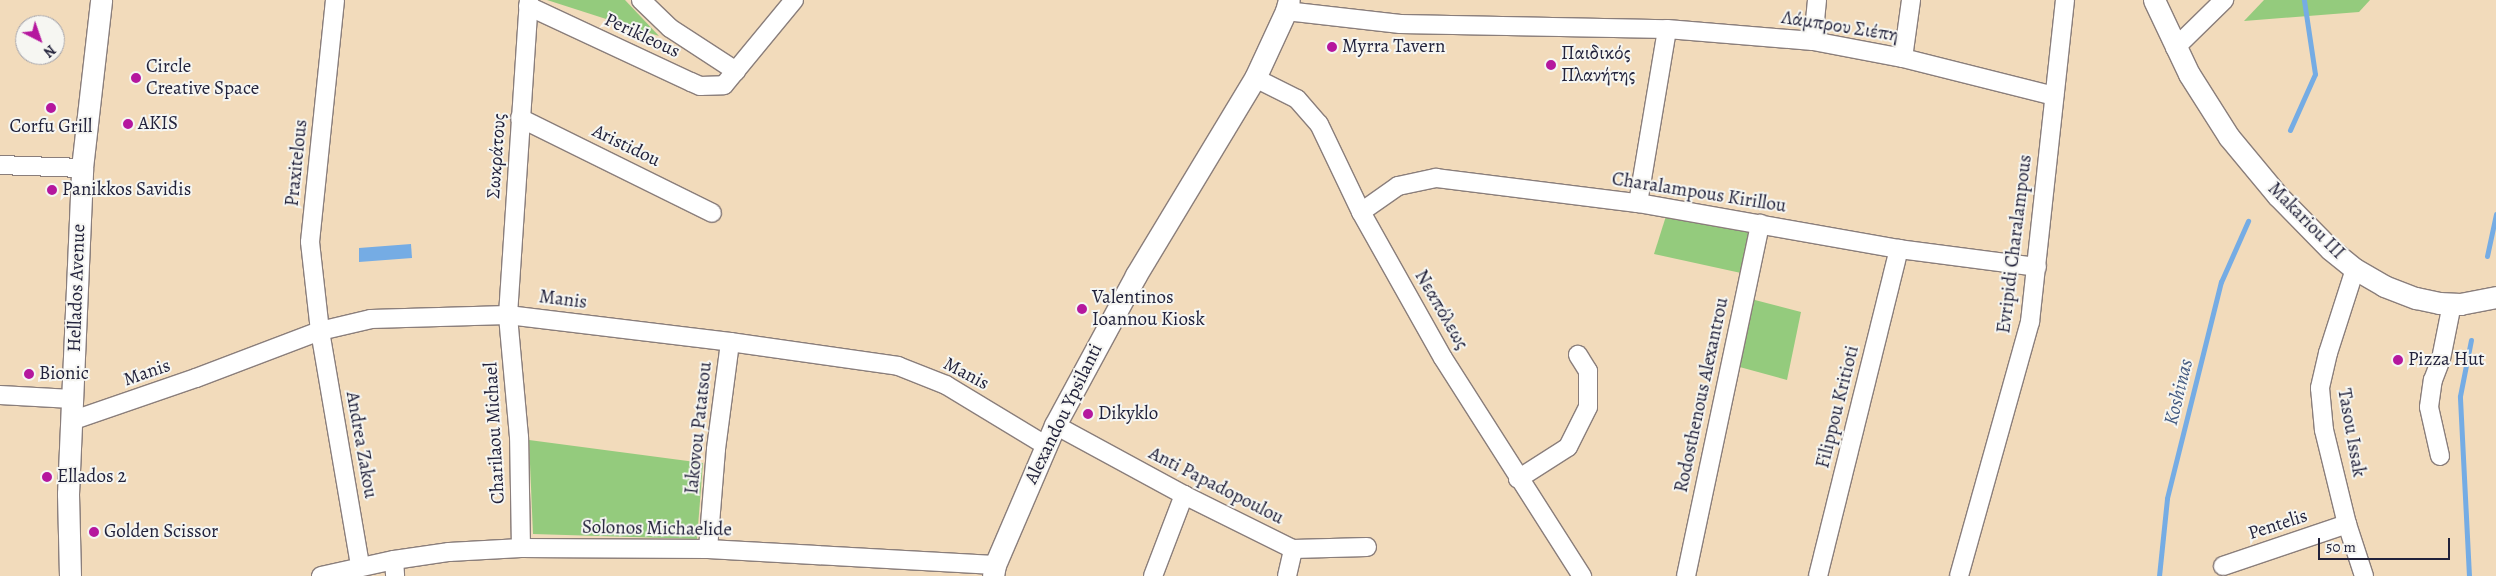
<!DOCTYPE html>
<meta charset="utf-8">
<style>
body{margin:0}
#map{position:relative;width:2496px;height:576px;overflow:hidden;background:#f2dbbb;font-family:Alegreya,serif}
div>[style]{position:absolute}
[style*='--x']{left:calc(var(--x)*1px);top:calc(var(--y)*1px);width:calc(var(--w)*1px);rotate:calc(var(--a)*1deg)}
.green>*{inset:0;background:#94cb7d}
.water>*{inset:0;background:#75ace4}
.stream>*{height:5px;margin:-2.5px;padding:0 2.5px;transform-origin:2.5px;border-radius:2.5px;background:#75ace4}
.roads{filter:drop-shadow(1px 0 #8a7e7b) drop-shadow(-1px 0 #8a7e7b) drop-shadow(0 1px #8a7e7b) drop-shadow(0 -1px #8a7e7b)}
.minor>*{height:18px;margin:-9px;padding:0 9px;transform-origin:9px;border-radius:9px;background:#fff}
.major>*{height:21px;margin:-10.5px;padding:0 10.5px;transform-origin:10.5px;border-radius:10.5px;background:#fff}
.dots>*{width:14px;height:14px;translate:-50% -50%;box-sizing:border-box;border:2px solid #f6f6f2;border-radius:50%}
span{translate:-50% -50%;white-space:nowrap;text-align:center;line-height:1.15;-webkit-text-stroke:4px #f6f6f2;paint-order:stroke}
.street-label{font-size:19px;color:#22223b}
.poi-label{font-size:19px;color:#22223b}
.left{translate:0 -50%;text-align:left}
.water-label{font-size:20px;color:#43597f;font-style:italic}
.north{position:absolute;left:15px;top:15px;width:50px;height:50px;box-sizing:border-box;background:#f6f6f2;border:1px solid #a1a1a9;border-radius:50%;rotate:139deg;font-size:14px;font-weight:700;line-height:20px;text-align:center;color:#22223b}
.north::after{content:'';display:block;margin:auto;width:18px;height:22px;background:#b5179e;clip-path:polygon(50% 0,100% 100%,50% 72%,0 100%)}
.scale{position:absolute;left:2318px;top:538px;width:132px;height:22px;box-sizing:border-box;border:2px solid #22223b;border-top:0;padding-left:6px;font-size:15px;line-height:18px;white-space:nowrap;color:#22223b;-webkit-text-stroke:4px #f6f6f2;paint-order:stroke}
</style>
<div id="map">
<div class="green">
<i style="clip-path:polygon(547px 0,625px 0,659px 36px)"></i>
<i style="clip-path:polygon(2264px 0,2370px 0,2359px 12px,2244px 21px)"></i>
<i style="clip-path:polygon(1666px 216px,1749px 231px,1741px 273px,1654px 254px)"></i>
<i style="clip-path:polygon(1751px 299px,1801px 312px,1787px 380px,1736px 366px)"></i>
<i style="clip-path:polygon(529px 440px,703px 463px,697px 539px,533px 534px)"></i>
</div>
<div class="water">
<i style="clip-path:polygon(411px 244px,412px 258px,359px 262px,359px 248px)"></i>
</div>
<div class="stream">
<i style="--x:2290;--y:130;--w:61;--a:-65.9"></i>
<i style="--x:2315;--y:74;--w:75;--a:-98.5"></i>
<i style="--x:2487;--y:256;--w:43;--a:-77.9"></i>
<i style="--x:2159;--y:576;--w:78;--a:-84.1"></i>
<i style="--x:2167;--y:498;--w:223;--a:-76"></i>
<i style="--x:2221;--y:282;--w:67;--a:-66.1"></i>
<i style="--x:2469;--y:576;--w:180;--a:-92.9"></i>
<i style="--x:2460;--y:396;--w:57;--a:-78.9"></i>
</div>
<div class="roads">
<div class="minor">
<i style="--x:335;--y:0;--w:243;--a:95.9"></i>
<i style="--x:310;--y:242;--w:90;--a:83.6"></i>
<i style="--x:320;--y:331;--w:237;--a:80.3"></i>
<i style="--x:641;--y:0;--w:40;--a:44"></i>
<i style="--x:670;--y:28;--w:79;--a:33.1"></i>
<i style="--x:528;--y:6;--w:180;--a:25"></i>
<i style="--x:691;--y:82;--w:10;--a:24"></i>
<i style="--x:700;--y:86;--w:24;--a:-2"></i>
<i style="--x:724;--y:85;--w:110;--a:-50.5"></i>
<i style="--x:1286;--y:11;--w:115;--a:6.5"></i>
<i style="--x:1400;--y:24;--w:267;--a:1.1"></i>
<i style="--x:1667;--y:29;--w:146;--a:4.7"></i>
<i style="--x:1813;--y:41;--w:92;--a:10.7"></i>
<i style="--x:1903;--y:58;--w:156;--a:14.1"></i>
<i style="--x:1813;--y:41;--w:41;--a:-84.4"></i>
<i style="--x:2175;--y:48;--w:69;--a:-44.4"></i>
<i style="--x:1903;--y:58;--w:59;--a:-82.1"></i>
<i style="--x:1255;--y:78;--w:47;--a:26.6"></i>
<i style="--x:1297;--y:99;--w:33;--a:49"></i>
<i style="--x:1319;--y:124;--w:98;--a:64.5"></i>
<i style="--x:1361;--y:212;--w:167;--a:60.7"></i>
<i style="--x:1443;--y:358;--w:259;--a:57.5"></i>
<i style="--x:520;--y:118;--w:214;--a:26.3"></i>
<i style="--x:0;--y:165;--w:82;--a:2.1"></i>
<i style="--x:1638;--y:203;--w:176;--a:-80.5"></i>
<i style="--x:1361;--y:212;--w:45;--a:-35.1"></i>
<i style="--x:1398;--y:186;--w:39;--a:-12"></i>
<i style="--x:1436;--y:178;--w:204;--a:7.1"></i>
<i style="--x:1638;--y:203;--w:265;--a:10"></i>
<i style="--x:1899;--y:249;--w:139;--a:7.4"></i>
<i style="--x:2355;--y:269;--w:88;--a:107.8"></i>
<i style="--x:2328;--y:353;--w:36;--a:103"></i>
<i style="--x:2320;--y:388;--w:42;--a:84.6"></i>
<i style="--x:2324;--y:430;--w:97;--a:76.3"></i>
<i style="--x:2347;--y:524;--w:55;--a:71.9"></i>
<i style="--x:0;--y:395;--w:72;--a:3.2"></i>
<i style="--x:71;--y:421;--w:132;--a:-19"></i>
<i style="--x:196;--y:378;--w:133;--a:-20.8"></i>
<i style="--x:320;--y:331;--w:52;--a:-13.2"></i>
<i style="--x:371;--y:319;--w:137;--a:-1.7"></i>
<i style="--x:508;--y:315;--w:224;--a:6.9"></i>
<i style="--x:730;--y:342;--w:170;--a:8.1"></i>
<i style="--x:898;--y:366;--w:52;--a:21.6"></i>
<i style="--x:946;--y:385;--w:116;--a:31.2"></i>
<i style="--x:1055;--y:425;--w:147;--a:28.5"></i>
<i style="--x:1184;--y:495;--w:122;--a:26.4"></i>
<i style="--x:1293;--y:549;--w:74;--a:-1.5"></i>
<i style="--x:2440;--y:456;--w:50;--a:-102.7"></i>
<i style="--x:2429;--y:407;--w:27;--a:-82"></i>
<i style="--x:2433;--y:380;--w:22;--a:-69"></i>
<i style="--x:2441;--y:359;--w:56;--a:-78.7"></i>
<i style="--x:1518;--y:479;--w:59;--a:-32.6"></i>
<i style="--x:1568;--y:447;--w:45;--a:-63.4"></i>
<i style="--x:1588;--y:407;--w:36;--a:-90"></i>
<i style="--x:1588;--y:371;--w:19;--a:-122"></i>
<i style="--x:521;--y:548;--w:111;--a:-91"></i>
<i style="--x:519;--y:437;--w:122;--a:-95.2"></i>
<i style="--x:508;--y:315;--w:316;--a:-86.2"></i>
<i style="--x:708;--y:549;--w:100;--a:-85.4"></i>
<i style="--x:716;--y:449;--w:108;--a:-82.5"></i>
<i style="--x:394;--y:560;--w:16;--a:86"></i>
<i style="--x:2223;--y:566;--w:131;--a:-18.7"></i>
<i style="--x:321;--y:576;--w:75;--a:-12.4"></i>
<i style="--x:394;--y:560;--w:56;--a:-8.3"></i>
<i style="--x:449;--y:552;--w:72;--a:-3.2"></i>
<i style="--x:521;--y:548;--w:187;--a:0.3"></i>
<i style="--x:708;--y:549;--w:287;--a:3.2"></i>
<i style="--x:1153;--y:576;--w:87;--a:-69.1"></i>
<i style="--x:1287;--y:576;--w:28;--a:-77"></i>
<i style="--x:1686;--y:576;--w:360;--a:-78.1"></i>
<i style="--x:1818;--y:576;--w:337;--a:-76.1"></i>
<i style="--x:1959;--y:576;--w:264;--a:-74.4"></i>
<i style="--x:2030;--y:322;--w:324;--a:-83.8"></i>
</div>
<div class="major">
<i style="--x:2154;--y:0;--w:82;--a:64.7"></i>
<i style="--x:2189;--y:74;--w:75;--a:57.6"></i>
<i style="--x:2229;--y:137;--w:77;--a:50.3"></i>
<i style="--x:2278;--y:196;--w:74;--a:45.5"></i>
<i style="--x:2330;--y:249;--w:32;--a:39"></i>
<i style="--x:2355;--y:269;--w:34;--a:30"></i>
<i style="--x:2384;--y:286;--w:34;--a:21"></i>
<i style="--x:2416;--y:298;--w:24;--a:12"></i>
<i style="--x:2439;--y:303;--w:21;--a:3"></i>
<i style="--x:2460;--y:304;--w:37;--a:-11"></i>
<i style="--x:70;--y:576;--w:82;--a:-91.4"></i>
<i style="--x:68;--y:494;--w:326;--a:-87.5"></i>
<i style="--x:82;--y:168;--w:169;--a:-83.5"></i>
<i style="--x:993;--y:576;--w:11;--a:-80"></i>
<i style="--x:995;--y:565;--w:152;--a:-66.8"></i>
<i style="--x:1055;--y:425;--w:170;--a:-61.6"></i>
<i style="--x:1136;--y:275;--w:230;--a:-58.9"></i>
<i style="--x:1255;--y:78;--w:74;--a:-65.2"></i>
<i style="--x:1286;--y:11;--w:11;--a:-75"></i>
</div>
</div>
<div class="dots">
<i style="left:1332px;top:47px;background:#b5179e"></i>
<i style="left:1551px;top:65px;background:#b5179e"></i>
<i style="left:136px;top:78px;background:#b5179e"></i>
<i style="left:51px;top:108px;background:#b5179e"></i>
<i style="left:128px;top:124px;background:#b5179e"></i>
<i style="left:52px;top:190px;background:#b5179e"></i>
<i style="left:1082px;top:309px;background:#b5179e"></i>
<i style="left:2398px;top:360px;background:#b5179e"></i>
<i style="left:29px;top:374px;background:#b5179e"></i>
<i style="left:1088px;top:414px;background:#b5179e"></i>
<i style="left:47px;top:477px;background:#b5179e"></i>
<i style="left:94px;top:532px;background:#b5179e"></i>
</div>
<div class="street-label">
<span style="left:1840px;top:27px;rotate:9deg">Λάμπρου Σιέπη</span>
<span style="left:642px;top:36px;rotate:25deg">Perikleous</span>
<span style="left:626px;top:146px;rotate:26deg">Aristidou</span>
<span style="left:497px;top:156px;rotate:-86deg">Σωκράτους</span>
<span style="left:297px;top:163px;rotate:-84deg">Praxitelous</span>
<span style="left:1699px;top:193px;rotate:9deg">Charalampous Kirillou</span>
<span style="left:2306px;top:221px;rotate:45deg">Makariou III</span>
<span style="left:2015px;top:244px;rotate:-83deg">Evripidi Charalampous</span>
<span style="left:77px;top:288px;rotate:-88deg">Hellados Avenue</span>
<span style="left:563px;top:300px;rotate:7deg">Manis</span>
<span style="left:1441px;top:310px;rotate:60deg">Νεαπόλεως</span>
<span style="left:147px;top:373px;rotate:-19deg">Manis</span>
<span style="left:966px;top:374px;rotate:28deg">Manis</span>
<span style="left:1702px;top:395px;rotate:-78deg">Rodosthenous Alexantrou</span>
<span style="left:1838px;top:407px;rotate:-76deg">Filippou Kritioti</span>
<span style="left:1064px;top:414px;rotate:-64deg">Alexandou Ypsilanti</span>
<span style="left:699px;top:428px;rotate:-84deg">Iakovou Patatsou</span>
<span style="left:495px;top:433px;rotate:-93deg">Charilaou Michael</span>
<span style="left:2351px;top:433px;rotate:80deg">Tasou Issak</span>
<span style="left:361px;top:445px;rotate:80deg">Andrea Zakou</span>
<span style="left:1216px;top:486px;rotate:27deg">Anti Papadopoulou</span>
<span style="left:2278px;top:525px;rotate:-18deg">Pentelis</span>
<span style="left:657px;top:529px;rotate:1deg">Solonos Michaelide</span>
</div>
<div class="poi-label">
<span class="left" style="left:1342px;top:47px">Myrra Tavern</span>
<span class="left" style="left:1561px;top:65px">Παιδικός<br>Πλανήτης</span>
<span class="left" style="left:146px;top:78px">Circle<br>Creative Space</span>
<span class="left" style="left:138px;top:124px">AKIS</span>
<span style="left:51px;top:127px">Corfu Grill</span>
<span class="left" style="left:62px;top:190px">Panikkos Savidis</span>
<span class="left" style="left:1092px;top:309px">Valentinos<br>Ioannou Kiosk</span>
<span class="left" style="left:2408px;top:360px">Pizza Hut</span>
<span class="left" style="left:39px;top:374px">Bionic</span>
<span class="left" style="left:1098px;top:414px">Dikyklo</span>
<span class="left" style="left:57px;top:477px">Ellados 2</span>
<span class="left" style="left:104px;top:532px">Golden Scissor</span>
</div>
<div class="water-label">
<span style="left:2178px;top:392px;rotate:-76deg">Koshinas</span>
</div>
<div class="north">N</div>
<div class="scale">50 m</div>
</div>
